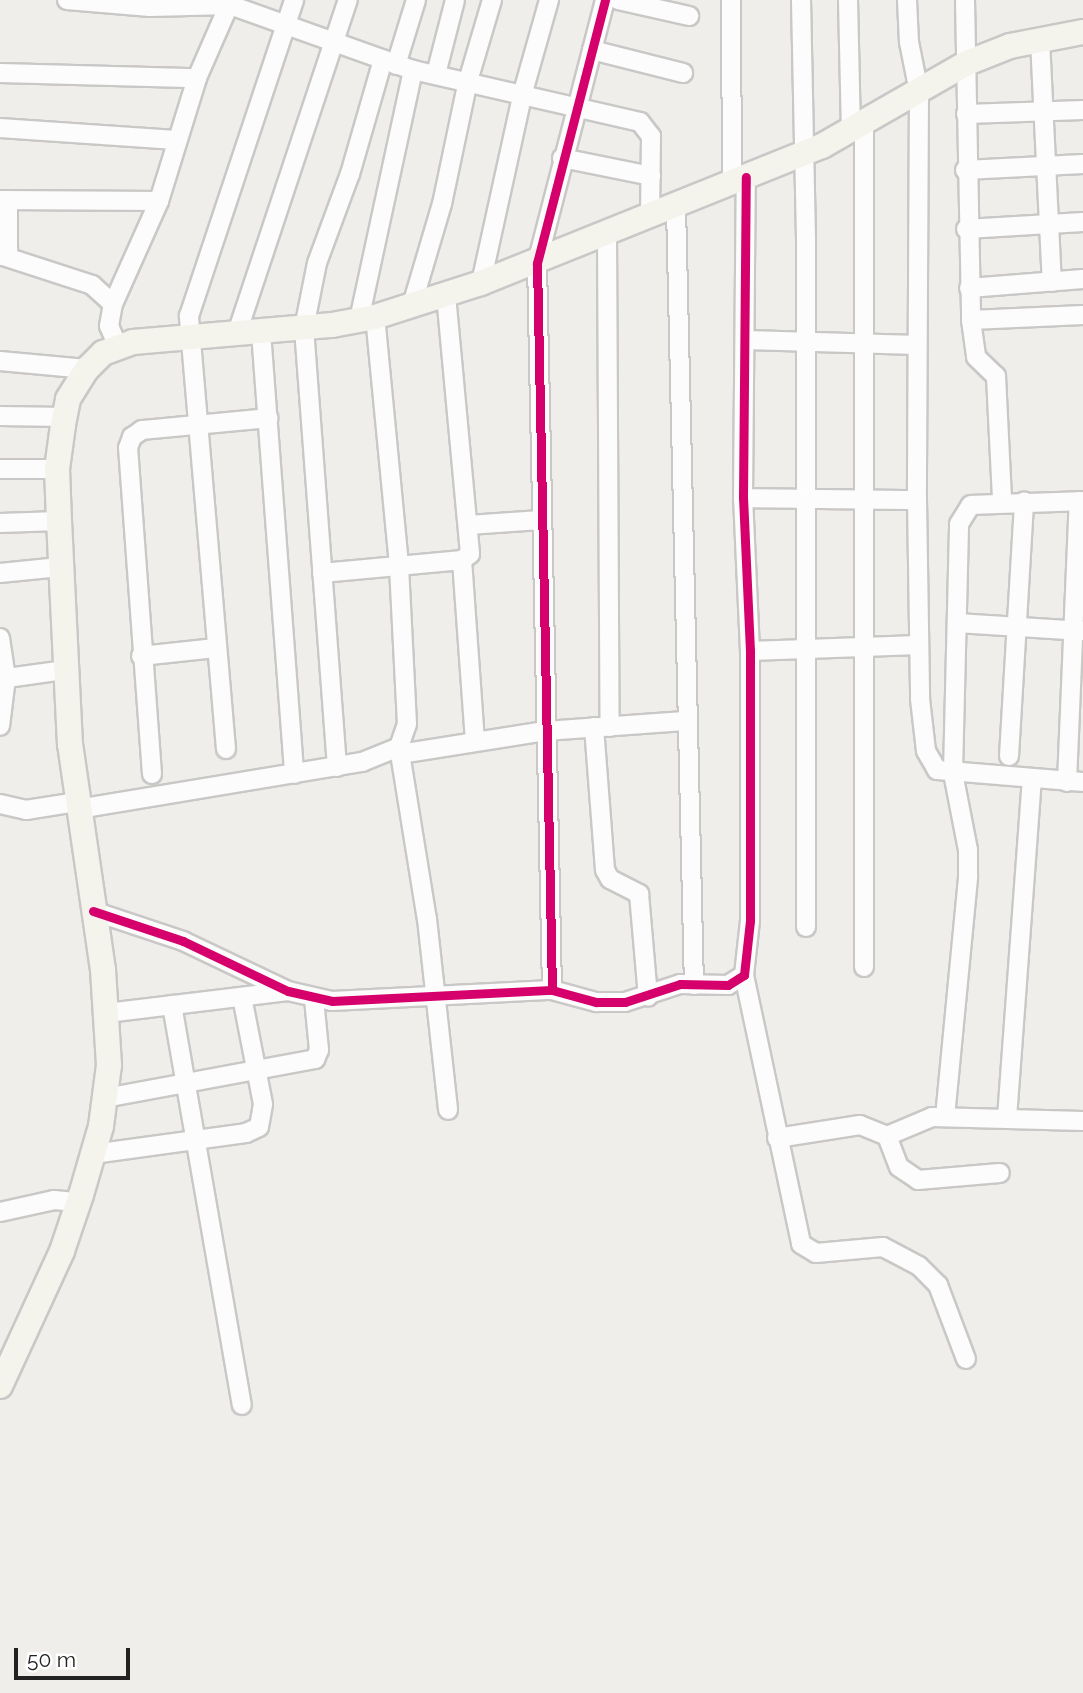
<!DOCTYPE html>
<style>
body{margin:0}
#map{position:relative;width:1083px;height:1693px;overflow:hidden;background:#f0eeeb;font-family:Raleway,sans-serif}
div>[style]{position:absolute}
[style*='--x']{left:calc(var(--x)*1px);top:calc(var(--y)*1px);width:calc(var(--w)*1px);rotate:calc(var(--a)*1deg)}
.roads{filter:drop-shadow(2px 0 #c9c8c7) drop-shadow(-2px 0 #c9c8c7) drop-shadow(0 2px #c9c8c7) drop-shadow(0 -2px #c9c8c7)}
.street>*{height:18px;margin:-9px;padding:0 9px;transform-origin:9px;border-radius:9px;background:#fdfcfc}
.secondary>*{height:24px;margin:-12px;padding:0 12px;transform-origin:12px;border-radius:12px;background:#f4f4ed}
.cycleway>*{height:9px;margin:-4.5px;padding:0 4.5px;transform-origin:4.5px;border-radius:4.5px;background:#d6006c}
span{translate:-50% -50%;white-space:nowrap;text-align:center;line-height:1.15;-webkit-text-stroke:7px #fff;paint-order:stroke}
.scale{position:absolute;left:14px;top:1648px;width:116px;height:32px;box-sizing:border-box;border:4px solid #222;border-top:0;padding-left:9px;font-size:21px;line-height:24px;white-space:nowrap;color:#222;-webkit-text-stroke:5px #fff;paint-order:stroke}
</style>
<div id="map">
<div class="roads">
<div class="street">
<i style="--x:67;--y:0;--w:83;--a:4.8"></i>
<i style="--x:150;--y:7;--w:80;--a:-1.4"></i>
<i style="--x:230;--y:5;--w:194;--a:19.6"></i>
<i style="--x:413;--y:70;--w:233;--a:12.9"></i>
<i style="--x:640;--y:122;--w:18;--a:52"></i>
<i style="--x:651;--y:136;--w:81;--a:90.7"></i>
<i style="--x:618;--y:0;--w:73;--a:12.7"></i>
<i style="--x:731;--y:0;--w:183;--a:89.7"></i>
<i style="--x:801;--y:0;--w:239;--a:88.8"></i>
<i style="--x:806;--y:239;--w:688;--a:90"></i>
<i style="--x:848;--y:0;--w:129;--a:88.7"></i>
<i style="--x:907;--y:0;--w:42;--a:87.3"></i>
<i style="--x:909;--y:42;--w:51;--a:78.7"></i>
<i style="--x:919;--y:92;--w:408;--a:90.3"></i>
<i style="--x:917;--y:500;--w:199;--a:89.1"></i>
<i style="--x:920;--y:699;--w:52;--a:83.4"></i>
<i style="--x:926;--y:751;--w:22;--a:60"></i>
<i style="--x:937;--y:770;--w:146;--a:4.7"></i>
<i style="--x:965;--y:0;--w:320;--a:88.9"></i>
<i style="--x:971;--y:320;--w:37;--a:82"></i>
<i style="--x:976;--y:357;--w:28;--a:44"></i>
<i style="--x:996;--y:376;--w:124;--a:87.2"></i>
<i style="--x:1040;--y:40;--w:242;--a:87.2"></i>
<i style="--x:592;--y:50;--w:94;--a:14.2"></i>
<i style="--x:396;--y:65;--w:68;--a:-72.9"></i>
<i style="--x:0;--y:73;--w:197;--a:1.5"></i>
<i style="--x:436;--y:74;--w:76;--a:-75.6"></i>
<i style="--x:966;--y:114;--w:117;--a:-2"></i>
<i style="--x:864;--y:121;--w:846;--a:90"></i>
<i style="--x:0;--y:128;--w:176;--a:3.9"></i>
<i style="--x:562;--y:158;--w:91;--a:11.4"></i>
<i style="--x:965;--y:170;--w:118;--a:-2.9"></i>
<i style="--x:0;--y:200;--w:159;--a:0.4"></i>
<i style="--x:676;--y:206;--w:779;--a:88.68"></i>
<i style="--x:966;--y:229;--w:117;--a:-3.4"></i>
<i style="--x:607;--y:235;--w:492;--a:89.7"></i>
<i style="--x:0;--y:256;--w:11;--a:-41"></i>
<i style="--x:8;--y:249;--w:49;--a:-90"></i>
<i style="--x:3;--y:256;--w:94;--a:18"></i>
<i style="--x:92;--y:285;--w:28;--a:42"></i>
<i style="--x:481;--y:283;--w:196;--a:-77.6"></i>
<i style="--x:523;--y:92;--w:96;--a:-74.2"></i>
<i style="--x:969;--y:288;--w:114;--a:-4.5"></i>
<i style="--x:446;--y:295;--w:260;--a:84.7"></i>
<i style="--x:470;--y:554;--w:10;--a:143"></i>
<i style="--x:462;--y:560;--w:182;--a:85.9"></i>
<i style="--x:412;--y:305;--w:105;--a:-73.5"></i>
<i style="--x:442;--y:204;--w:126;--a:-78.1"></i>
<i style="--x:468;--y:81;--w:84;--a:-73.5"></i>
<i style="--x:359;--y:320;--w:256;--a:-77.8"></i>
<i style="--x:971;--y:320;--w:112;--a:-2.6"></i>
<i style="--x:261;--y:332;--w:443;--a:85.7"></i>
<i style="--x:237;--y:333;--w:351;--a:-71.6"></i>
<i style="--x:747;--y:340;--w:170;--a:1.7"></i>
<i style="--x:118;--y:347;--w:23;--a:-113"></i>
<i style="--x:109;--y:326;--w:22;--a:-80"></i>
<i style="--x:113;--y:304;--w:113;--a:-65.9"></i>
<i style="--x:159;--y:201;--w:129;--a:-72.8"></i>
<i style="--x:197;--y:78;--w:85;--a:-66.4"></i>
<i style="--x:0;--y:361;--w:87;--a:5.3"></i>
<i style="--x:0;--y:416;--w:65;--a:0.9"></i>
<i style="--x:0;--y:469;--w:57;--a:0"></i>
<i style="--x:743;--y:498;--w:174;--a:0.7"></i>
<i style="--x:0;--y:523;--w:59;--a:-1.9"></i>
<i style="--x:468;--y:525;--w:73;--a:-3.9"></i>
<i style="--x:0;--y:573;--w:60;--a:-5.7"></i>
<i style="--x:322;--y:573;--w:141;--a:-5.3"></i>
<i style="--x:957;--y:623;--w:126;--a:3.6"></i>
<i style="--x:0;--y:638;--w:40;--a:81.5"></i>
<i style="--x:6;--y:678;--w:48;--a:97.1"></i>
<i style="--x:750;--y:651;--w:169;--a:-2"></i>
<i style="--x:141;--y:656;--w:75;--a:-6.1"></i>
<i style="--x:0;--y:679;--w:66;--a:-7.9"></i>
<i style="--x:594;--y:727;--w:143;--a:85.6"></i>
<i style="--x:605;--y:870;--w:10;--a:61"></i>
<i style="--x:610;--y:879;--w:33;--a:27"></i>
<i style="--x:639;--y:894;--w:103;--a:85"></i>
<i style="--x:399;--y:747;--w:174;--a:80.8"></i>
<i style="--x:427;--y:919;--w:192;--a:83.7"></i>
<i style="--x:226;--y:749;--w:435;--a:-94.9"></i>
<i style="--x:189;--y:316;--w:333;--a:-71.6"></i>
<i style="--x:400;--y:754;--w:147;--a:-9"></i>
<i style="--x:545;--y:731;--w:140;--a:-4.1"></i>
<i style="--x:1009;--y:756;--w:255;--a:-86.6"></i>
<i style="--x:337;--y:767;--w:440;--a:-94.3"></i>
<i style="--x:304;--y:328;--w:66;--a:-78.7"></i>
<i style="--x:317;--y:263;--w:95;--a:-69.7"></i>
<i style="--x:350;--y:174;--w:119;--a:-73.9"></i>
<i style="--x:152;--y:774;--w:327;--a:-94.2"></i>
<i style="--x:128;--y:448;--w:12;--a:-70"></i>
<i style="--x:132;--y:437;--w:12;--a:-35"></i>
<i style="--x:142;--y:430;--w:127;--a:-5.4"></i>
<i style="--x:1067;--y:782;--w:281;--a:-87.6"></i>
<i style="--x:0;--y:804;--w:27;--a:13"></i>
<i style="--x:26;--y:810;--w:52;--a:-8.9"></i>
<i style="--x:78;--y:809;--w:288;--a:-9.4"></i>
<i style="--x:362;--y:762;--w:40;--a:-22"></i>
<i style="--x:399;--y:747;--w:24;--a:-71"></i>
<i style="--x:407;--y:724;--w:159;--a:-92.9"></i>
<i style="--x:399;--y:565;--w:249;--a:-95.5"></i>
<i style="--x:93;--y:911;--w:95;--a:18.4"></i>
<i style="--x:183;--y:941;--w:116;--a:25.5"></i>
<i style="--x:288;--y:991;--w:45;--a:12.8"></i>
<i style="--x:332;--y:1001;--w:220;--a:-2.9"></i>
<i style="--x:552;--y:990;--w:46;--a:15.3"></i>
<i style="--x:596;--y:1002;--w:29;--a:0"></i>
<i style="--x:625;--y:1002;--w:58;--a:-18.1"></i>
<i style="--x:680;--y:984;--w:48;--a:1.2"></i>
<i style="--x:728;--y:985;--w:19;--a:-32"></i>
<i style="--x:744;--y:975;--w:54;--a:-83.7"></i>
<i style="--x:750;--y:921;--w:270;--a:-90"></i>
<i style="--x:750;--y:651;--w:153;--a:-92.6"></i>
<i style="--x:743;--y:498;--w:321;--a:-89.5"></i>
<i style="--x:744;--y:975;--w:275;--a:78"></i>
<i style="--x:801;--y:1244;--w:17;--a:31"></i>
<i style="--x:816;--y:1253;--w:67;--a:-5.1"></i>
<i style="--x:883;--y:1247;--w:41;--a:27.8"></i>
<i style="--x:919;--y:1266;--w:27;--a:45"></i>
<i style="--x:938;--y:1285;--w:79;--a:69.3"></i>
<i style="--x:552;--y:990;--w:727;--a:-91.18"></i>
<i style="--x:537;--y:263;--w:272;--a:-75.5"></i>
<i style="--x:172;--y:1005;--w:406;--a:80.1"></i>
<i style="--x:107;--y:1013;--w:182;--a:-6.9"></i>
<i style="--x:105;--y:1098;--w:214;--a:-10.5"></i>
<i style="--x:315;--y:1059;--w:10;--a:-66"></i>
<i style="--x:319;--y:1050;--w:51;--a:-95.6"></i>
<i style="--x:945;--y:1117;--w:242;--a:-84.5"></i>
<i style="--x:968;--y:876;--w:26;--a:-90"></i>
<i style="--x:968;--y:850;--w:78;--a:-101"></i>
<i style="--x:953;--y:773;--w:249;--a:-88.6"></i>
<i style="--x:959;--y:524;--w:22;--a:-58"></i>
<i style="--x:971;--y:505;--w:112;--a:-2"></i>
<i style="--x:1007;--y:1118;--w:340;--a:-85.8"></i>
<i style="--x:887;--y:1136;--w:49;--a:-22.9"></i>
<i style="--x:932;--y:1117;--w:151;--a:1.5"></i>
<i style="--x:777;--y:1138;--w:84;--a:-8.9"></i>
<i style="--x:860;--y:1125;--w:29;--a:22"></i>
<i style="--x:887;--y:1136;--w:33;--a:69"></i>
<i style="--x:899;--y:1167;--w:23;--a:34"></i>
<i style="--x:918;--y:1180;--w:82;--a:-4.9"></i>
<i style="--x:93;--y:1154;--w:154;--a:-7.8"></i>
<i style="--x:246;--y:1133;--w:14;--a:-25"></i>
<i style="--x:259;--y:1127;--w:23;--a:-80"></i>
<i style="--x:263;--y:1104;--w:109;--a:-101.1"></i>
<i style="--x:0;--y:1212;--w:55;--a:-12.5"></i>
<i style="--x:54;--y:1200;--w:24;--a:5"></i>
</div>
<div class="secondary">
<i style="--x:0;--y:1386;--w:149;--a:-65.3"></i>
<i style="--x:62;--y:1251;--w:59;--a:-71.3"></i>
<i style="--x:81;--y:1195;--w:72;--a:-73.8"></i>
<i style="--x:101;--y:1126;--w:62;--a:-82.5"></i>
<i style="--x:109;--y:1065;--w:95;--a:-93.6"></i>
<i style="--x:103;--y:970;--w:227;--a:-98.3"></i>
<i style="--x:70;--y:745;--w:224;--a:-92.8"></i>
<i style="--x:59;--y:521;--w:52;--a:-92.2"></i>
<i style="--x:57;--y:469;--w:44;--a:-82.2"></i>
<i style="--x:63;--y:425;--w:26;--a:-79"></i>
<i style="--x:68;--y:399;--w:36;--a:-58"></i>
<i style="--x:87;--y:369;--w:23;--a:-45"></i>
<i style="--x:103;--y:353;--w:32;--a:-20"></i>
<i style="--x:133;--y:342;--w:200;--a:-4.9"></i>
<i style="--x:332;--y:325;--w:44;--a:-10.5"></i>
<i style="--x:375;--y:317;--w:111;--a:-17.8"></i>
<i style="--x:481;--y:283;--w:367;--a:-21.9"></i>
<i style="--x:822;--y:146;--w:167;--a:-29.8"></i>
<i style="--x:967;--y:63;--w:46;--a:-21.6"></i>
<i style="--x:1010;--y:46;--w:74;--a:-10.9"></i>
</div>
</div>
<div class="cycleway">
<i style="--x:93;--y:911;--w:95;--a:18.4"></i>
<i style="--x:183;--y:941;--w:116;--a:25.5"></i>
<i style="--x:288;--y:991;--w:45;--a:12.8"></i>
<i style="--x:332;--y:1001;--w:220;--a:-2.9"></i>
<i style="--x:552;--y:990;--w:46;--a:15.3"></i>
<i style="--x:596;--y:1002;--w:29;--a:0"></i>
<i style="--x:625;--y:1002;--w:58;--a:-18.1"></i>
<i style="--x:680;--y:984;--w:48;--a:1.2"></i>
<i style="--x:728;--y:985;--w:19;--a:-32"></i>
<i style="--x:744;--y:975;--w:54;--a:-83.7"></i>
<i style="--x:750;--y:921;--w:270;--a:-90"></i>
<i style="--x:750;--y:651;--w:153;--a:-92.6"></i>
<i style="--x:743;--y:498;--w:321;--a:-89.5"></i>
<i style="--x:552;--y:990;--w:727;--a:-91.18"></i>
<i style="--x:537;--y:263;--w:272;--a:-75.5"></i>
</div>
<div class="scale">50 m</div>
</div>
